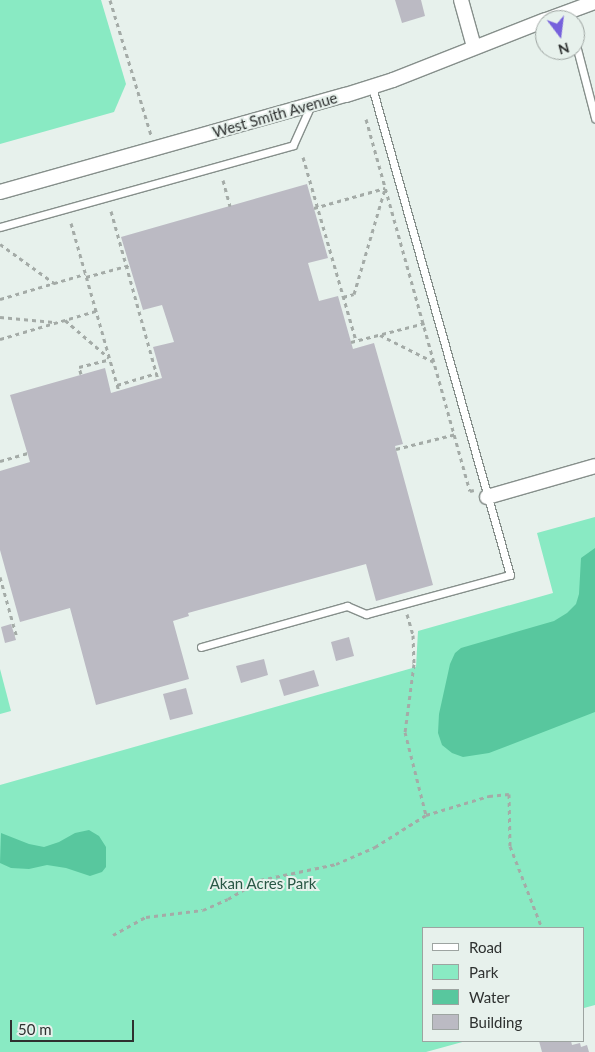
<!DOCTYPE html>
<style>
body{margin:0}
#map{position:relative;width:595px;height:1052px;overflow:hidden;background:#e7f1ec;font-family:Lato,sans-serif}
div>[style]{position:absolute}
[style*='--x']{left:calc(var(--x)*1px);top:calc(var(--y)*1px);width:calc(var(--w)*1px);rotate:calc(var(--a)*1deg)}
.green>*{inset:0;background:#89eac3}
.water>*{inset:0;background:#58c79e}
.building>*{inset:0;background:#bbbac3}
.path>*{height:3px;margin-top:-1.5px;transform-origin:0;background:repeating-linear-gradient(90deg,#a4aba7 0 4px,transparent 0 8px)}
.roads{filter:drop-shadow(1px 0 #868f8b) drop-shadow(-1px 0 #868f8b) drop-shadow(0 1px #868f8b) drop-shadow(0 -1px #868f8b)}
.lane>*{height:7px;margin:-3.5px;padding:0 3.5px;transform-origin:3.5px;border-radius:3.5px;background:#fff}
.street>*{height:14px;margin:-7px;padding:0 7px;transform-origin:7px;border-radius:7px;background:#fff}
span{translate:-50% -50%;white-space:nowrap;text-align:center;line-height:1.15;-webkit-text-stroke:4px #e7f1ec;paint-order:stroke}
.street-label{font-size:15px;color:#2e3130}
.park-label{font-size:15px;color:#295745}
.legend{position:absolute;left:422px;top:927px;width:162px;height:115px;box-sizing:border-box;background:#e7f1ec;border:1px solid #9da4a1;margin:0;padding:6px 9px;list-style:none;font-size:15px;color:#2e3130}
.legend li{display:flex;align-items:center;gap:10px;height:25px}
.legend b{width:25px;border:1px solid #9da4a1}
.north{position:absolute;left:535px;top:10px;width:50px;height:50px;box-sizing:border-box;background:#e7f1ec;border:1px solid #9da4a1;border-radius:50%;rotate:165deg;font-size:14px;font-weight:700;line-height:20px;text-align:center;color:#2e3130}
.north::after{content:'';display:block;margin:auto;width:18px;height:22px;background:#7661dc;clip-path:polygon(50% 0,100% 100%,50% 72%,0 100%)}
.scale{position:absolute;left:10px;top:1020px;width:124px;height:22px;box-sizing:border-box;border:2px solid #2e3130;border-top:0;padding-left:6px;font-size:15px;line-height:18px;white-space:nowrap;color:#2e3130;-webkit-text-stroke:4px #e7f1ec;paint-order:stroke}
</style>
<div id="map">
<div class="green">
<i style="clip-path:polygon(0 0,101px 0,126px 84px,114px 112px,0 144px)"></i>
<i style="clip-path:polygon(595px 517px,595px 1005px,584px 1008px,584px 928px,424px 928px,424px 1041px,466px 1041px,426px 1052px,0 1052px,0 785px,416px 667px,418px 631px,553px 593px,537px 533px)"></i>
<i style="clip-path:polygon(0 669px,11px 711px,0 714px)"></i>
</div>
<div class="water">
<i style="clip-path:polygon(595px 548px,595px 712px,489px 753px,463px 757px,452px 753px,442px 745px,438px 733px,439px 714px,450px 664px,455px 653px,461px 648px,554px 621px,567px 613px,576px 604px,579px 594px,581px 558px)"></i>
<i style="clip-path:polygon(89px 830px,99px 836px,106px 847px,106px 867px,102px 872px,90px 876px,66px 868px,47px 865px,29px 869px,11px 868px,0 863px,1px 833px,29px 844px,44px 847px,59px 842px,75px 833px)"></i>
</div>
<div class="building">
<i style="clip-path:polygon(395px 0,421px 0,425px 16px,402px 23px)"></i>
<i style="clip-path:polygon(307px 184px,328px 258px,308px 263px,319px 301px,338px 296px,353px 349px,374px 343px,403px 444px,395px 446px,433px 585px,376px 601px,366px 564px,188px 613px,189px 616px,173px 621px,189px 679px,96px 705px,70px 608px,20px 622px,0 550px,0 471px,30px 462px,10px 395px,105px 368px,111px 393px,162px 378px,153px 347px,174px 342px,162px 305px,143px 310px,121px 237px)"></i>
<i style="clip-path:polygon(11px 624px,16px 640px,5px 643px,1px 627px)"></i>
<i style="clip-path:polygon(349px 637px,354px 656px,336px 661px,331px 642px)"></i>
<i style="clip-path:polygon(264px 659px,268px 675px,241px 683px,236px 666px)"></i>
<i style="clip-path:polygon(314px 670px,319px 686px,284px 696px,279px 680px)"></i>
<i style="clip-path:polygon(186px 688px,193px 714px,170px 720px,163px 694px)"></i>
<i style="clip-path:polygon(539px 1041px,571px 1041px,572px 1045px,580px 1043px,581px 1047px,587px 1045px,589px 1052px,542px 1052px)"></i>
</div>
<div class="path">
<i style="--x:110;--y:0;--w:141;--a:73.1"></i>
<i style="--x:366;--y:119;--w:386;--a:74.4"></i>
<i style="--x:470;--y:491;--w:4;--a:-14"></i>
<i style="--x:303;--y:157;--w:191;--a:73.9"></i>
<i style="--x:223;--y:180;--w:27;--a:75"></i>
<i style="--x:314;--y:208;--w:74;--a:-15.7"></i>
<i style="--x:111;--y:211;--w:174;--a:74.4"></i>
<i style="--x:71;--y:223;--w:175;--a:74.1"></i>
<i style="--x:0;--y:244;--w:67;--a:35.8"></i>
<i style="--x:86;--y:277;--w:46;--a:-15.3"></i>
<i style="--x:343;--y:297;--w:11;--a:-15"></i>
<i style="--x:354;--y:294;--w:109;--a:-73.6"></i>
<i style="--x:0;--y:299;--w:89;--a:-16.4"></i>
<i style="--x:0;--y:317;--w:54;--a:5.3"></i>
<i style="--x:65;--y:320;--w:58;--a:40.8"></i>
<i style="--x:380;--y:335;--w:60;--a:26.6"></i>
<i style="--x:0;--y:339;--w:100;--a:-16.3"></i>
<i style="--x:351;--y:342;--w:76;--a:-14.4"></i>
<i style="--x:81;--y:374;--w:7;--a:-106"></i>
<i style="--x:79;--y:367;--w:32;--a:-14"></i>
<i style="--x:117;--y:385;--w:42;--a:-16.7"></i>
<i style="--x:396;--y:449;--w:62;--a:-14"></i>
<i style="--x:0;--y:461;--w:29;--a:-16"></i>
<i style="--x:0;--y:577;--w:63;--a:74.4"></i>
<i style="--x:407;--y:614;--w:22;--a:74"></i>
<i style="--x:413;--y:635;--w:29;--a:88"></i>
<i style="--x:414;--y:664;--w:69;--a:97.5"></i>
<i style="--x:405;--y:732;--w:86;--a:75.8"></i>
<i style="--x:426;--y:815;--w:66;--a:-16.8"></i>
<i style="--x:489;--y:796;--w:20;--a:-6"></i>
<i style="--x:509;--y:794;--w:52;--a:88.9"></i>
<i style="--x:510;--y:846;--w:88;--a:68.7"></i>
<i style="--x:113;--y:935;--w:38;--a:-29"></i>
<i style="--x:146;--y:917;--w:57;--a:-7"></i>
<i style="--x:203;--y:910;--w:27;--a:-24"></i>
<i style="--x:228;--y:899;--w:37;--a:-31"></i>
<i style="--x:260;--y:880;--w:78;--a:-11.9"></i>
<i style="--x:336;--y:864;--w:43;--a:-23.6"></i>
<i style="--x:375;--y:847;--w:60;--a:-32.1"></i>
</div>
<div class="roads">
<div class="lane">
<i style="--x:575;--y:41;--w:80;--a:75.4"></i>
<i style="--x:0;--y:227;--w:304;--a:-15.6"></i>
<i style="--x:293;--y:145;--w:44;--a:-65.8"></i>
<i style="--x:201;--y:647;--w:152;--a:-15.7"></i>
<i style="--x:347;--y:606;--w:21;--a:23"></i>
<i style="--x:366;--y:614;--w:149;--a:-15.2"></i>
<i style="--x:510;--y:575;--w:507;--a:-105.79"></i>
</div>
<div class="street">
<i style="--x:461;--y:0;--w:49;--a:74.5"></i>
<i style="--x:546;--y:20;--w:52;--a:-20.2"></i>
<i style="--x:0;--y:192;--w:359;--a:-15.7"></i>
<i style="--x:346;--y:95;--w:49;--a:-17.7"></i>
<i style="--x:393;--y:80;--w:163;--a:-21.5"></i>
<i style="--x:487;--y:497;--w:112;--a:-16"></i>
</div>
</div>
<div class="street-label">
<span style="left:275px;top:115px;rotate:-16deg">West Smith Avenue</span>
</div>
<div class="park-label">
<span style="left:263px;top:884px">Akan Acres Park</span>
</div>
<ul class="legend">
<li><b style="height:6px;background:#fff"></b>Road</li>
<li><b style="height:14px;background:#89eac3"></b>Park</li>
<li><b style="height:14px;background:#58c79e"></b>Water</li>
<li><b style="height:14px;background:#bbbac3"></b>Building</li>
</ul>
<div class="north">N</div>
<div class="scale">50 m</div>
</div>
